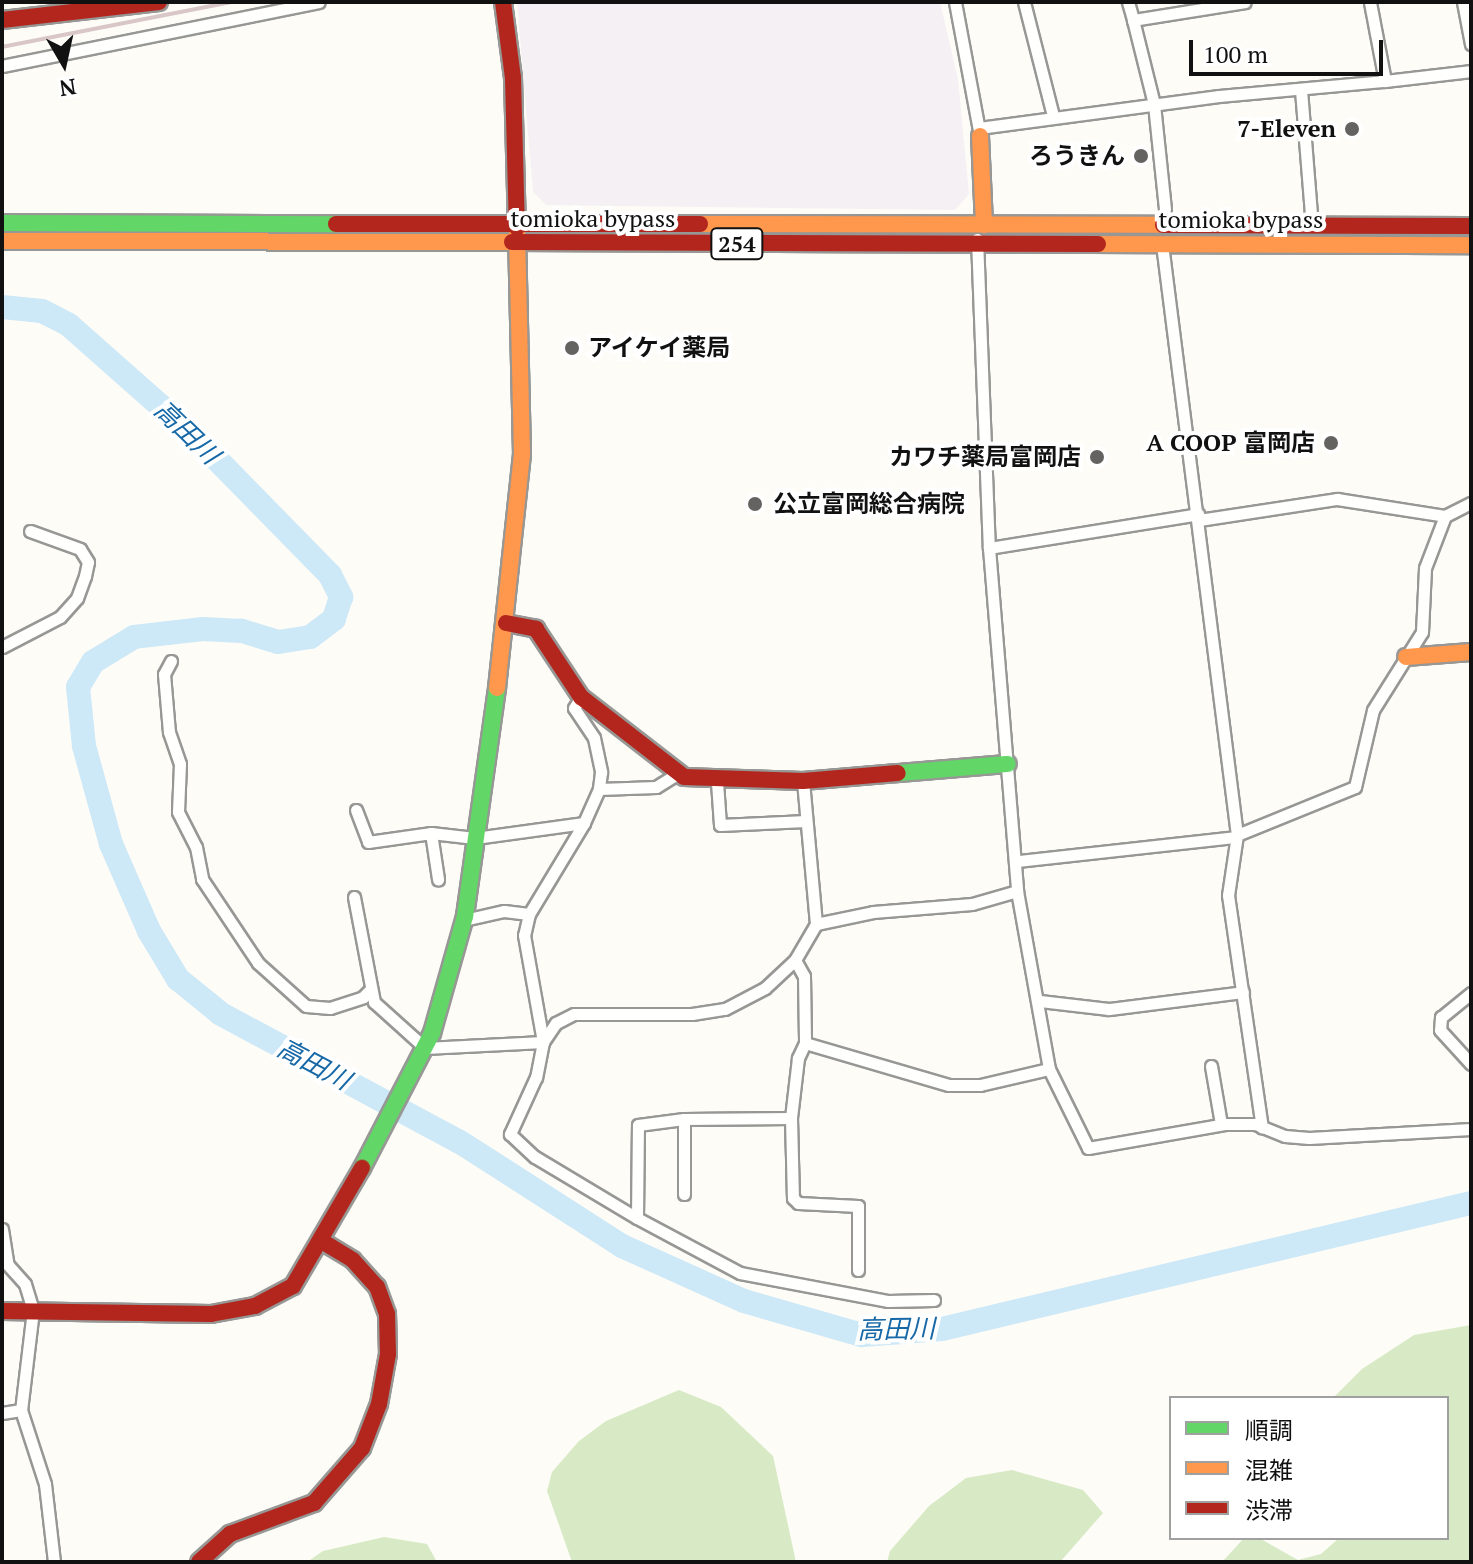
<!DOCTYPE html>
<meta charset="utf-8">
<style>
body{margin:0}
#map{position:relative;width:1473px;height:1564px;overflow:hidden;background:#fdfcf7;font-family:"PT Serif","Noto Sans JP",serif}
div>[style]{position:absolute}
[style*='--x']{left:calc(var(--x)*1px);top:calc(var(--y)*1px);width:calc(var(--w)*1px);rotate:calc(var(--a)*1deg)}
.industrial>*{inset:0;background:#f5f0f3}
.forest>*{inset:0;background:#d8eac5}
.river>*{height:24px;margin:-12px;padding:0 12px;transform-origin:12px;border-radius:12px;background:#cde8f7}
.roads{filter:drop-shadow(2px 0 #979795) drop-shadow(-2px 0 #979795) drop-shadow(0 2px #979795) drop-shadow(0 -2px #979795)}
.street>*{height:11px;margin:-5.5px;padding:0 5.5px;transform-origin:5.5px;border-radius:5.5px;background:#fffffe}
.fast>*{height:16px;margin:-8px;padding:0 8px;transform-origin:8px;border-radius:8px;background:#63d668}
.slow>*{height:16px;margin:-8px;padding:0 8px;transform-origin:8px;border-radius:8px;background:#ff974d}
.jam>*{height:16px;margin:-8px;padding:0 8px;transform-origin:8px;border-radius:8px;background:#b3261e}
.rail>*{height:4px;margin:-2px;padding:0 2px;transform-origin:2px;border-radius:2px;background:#d9c6c7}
.dots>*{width:22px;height:22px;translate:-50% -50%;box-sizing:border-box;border:4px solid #fff;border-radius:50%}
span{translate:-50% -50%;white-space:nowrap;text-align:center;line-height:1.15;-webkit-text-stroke:8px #fff;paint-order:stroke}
.shield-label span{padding:2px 6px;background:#fff;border:2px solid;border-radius:6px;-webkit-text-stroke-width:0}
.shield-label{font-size:22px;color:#111;font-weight:700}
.poi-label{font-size:24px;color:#111;font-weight:700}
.right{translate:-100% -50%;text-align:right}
.left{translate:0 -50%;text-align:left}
.street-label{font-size:24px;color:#111}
.water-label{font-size:26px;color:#1768a6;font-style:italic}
.frame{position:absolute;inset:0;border:4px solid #111;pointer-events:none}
.legend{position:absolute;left:1169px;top:1396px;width:280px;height:144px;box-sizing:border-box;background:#fff;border:2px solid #a0a0a0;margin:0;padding:10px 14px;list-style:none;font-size:24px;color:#111}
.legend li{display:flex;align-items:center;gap:16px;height:40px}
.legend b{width:40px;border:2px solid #a0a0a0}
.north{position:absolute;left:24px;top:24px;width:80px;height:80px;-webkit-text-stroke:6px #fff;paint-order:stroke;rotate:171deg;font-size:22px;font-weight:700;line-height:32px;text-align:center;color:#111}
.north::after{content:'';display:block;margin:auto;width:28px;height:36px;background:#111;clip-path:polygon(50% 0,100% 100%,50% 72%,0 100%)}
.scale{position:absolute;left:1189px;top:40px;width:194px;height:36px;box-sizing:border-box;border:4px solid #111;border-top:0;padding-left:10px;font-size:24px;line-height:28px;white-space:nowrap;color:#111;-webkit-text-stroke:6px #fff;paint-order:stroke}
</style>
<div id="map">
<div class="industrial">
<i style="clip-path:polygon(517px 2px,940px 2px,958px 79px,969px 194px,955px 210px,546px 205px,533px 192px)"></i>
</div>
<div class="forest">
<i style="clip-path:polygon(1471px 1325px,1471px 1562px,1222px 1562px,1244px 1538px,1259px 1538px,1298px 1560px,1321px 1554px,1339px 1538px,1447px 1538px,1447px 1398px,1333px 1398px,1362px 1369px,1414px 1335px)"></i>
<i style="clip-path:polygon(679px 1390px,721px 1407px,773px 1456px,796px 1562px,572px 1562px,547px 1491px,552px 1472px,579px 1441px,606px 1421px)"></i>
<i style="clip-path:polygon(1012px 1470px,1083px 1490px,1103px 1513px,1060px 1562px,887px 1562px,890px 1551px,929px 1506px,966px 1478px)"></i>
<i style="clip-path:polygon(384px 1537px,427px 1544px,437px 1562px,307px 1562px,323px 1551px)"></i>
</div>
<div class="river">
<i style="--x:2;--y:307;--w:40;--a:5.7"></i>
<i style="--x:42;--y:311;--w:30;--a:27"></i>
<i style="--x:69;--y:325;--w:163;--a:41.5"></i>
<i style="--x:191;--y:433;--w:199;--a:45.6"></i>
<i style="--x:330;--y:575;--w:25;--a:63"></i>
<i style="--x:341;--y:597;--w:23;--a:108"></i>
<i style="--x:334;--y:619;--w:30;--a:143"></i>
<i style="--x:310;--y:637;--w:32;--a:171"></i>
<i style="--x:278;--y:642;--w:39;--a:-163"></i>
<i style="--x:241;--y:631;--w:38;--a:-177"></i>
<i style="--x:203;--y:629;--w:69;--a:173.4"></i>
<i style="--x:134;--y:637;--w:48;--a:148.6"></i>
<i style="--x:93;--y:662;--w:29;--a:121"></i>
<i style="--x:78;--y:687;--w:59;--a:84.2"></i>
<i style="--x:84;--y:746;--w:102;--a:74.6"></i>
<i style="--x:111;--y:844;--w:95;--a:66.4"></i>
<i style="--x:149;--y:931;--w:56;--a:58.9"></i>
<i style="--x:178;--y:979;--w:55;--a:39.1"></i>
<i style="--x:221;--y:1014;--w:271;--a:28.2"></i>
<i style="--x:460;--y:1142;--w:193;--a:32.7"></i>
<i style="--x:622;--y:1246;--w:134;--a:24.3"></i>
<i style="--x:744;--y:1301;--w:123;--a:16.1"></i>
<i style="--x:862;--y:1335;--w:80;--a:-4.3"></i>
<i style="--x:942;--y:1329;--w:544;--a:-13.4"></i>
</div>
<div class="roads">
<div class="street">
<i style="--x:955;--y:2;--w:135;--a:79.4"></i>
<i style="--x:1024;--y:2;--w:118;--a:75.7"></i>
<i style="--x:1128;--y:2;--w:19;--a:74"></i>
<i style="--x:1463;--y:2;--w:43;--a:79.2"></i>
<i style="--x:2;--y:66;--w:323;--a:-11.4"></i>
<i style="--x:1385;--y:81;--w:87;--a:-6.6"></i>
<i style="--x:1301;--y:90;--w:136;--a:85.4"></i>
<i style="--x:979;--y:128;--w:242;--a:-7.6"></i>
<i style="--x:1219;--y:96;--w:167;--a:-5.2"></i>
<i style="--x:1385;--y:81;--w:80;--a:-100.8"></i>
<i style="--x:1165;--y:209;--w:106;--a:-96"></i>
<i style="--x:1154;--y:104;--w:87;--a:-104"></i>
<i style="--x:1133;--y:20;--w:113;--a:-9.1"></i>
<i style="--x:977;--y:239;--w:309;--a:87.8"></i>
<i style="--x:989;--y:548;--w:344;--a:85.3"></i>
<i style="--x:1017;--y:891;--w:181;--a:79.8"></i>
<i style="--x:1049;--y:1069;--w:88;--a:63.7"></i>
<i style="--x:1088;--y:1148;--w:140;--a:-9.9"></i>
<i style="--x:1226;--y:1124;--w:29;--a:0"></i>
<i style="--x:1255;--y:1124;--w:32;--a:22"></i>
<i style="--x:1285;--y:1136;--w:24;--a:5"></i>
<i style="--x:1309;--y:1138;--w:162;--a:-3.2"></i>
<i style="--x:1162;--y:244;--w:596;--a:82.77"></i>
<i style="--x:1237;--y:835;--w:61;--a:98.5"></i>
<i style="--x:1228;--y:895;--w:235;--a:81.7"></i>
<i style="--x:1199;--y:520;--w:140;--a:-8.7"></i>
<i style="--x:1337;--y:499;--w:109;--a:8.9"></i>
<i style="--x:1445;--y:516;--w:29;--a:-27"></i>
<i style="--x:989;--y:548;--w:212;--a:-9.2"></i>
<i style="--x:2;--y:647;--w:65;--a:-27.3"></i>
<i style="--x:60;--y:617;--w:25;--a:-48"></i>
<i style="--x:77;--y:598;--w:23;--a:-70"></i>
<i style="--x:85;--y:576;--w:14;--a:-78"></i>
<i style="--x:88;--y:562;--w:15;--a:-122"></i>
<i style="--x:80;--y:549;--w:53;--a:-160.2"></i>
<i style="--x:171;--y:661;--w:15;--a:118"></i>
<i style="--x:164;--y:674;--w:58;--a:85.1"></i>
<i style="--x:169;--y:732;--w:34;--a:71"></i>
<i style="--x:180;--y:764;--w:48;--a:92.4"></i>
<i style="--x:178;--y:812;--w:39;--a:63"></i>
<i style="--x:196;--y:847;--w:33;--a:79"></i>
<i style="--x:202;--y:879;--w:101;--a:56.3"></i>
<i style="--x:258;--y:963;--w:64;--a:41.9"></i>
<i style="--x:306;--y:1006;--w:24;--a:5"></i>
<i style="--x:330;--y:1008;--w:35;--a:-18"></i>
<i style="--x:363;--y:997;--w:11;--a:-45"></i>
<i style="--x:581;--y:697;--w:13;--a:122"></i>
<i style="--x:574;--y:708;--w:36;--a:56"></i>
<i style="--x:594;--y:738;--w:35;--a:78"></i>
<i style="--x:601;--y:772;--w:17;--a:97"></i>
<i style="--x:599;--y:789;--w:37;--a:114"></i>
<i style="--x:584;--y:823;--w:106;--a:121.1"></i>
<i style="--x:529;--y:914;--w:22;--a:103"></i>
<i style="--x:524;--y:935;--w:109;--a:79.9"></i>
<i style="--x:543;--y:1042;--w:36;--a:101"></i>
<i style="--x:536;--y:1077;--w:63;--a:114.5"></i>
<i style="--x:510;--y:1134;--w:34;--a:43"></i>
<i style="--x:535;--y:1157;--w:119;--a:30.9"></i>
<i style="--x:637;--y:1218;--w:117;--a:28.1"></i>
<i style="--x:740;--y:1273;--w:151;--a:10.7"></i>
<i style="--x:888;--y:1301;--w:46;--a:-1.2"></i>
<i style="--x:803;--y:781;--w:144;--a:84.8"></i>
<i style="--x:717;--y:782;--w:43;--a:86"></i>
<i style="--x:720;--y:825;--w:86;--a:-2.7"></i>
<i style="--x:599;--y:789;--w:57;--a:-2"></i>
<i style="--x:656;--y:787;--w:26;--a:-32"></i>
<i style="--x:356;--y:810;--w:34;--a:69"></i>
<i style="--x:368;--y:842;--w:64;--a:-8.1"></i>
<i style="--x:431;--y:833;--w:44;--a:6.5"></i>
<i style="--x:475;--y:838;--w:110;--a:-7.8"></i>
<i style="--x:431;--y:833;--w:47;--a:81.3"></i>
<i style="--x:1237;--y:835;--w:127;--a:-22.1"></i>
<i style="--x:1355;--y:787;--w:79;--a:-76.8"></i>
<i style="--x:1373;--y:710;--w:92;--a:-57.9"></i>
<i style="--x:1422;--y:632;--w:64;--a:-87.3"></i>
<i style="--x:1425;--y:568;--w:56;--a:-69"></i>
<i style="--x:1018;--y:861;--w:219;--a:-6.3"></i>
<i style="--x:354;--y:897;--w:107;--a:79.2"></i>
<i style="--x:374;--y:1002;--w:69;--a:42"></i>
<i style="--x:425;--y:1048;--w:118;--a:-2.9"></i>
<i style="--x:543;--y:1042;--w:23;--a:-56"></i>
<i style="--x:556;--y:1023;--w:20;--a:-27"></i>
<i style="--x:574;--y:1014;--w:118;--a:0"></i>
<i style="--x:692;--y:1014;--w:33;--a:-9"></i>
<i style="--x:725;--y:1009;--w:45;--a:-27.7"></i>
<i style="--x:765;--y:988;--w:41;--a:-43"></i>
<i style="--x:795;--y:960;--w:42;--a:-59.7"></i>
<i style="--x:816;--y:924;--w:58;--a:-11.9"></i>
<i style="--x:873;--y:912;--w:99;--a:-4.6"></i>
<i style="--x:972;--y:904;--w:47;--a:-16.1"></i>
<i style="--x:464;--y:920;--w:41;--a:-12.7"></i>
<i style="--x:504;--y:911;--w:25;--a:7"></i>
<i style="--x:795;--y:960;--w:18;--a:61"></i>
<i style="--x:804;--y:976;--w:67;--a:89.1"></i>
<i style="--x:805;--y:1043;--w:150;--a:16.3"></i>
<i style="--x:949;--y:1085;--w:31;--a:0"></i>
<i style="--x:980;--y:1085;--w:71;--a:-13.1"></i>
<i style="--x:1471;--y:993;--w:38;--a:141"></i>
<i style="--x:1441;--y:1017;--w:13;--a:94"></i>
<i style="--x:1440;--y:1030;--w:46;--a:47.6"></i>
<i style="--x:1040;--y:1001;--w:69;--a:6.6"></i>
<i style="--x:1109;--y:1009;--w:135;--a:-7.2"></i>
<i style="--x:805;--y:1043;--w:17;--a:115"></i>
<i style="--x:798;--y:1058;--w:60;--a:96.7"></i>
<i style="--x:791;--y:1118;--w:80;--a:88.6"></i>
<i style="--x:793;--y:1198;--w:7;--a:45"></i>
<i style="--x:798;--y:1203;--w:60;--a:2.9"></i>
<i style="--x:858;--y:1206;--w:64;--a:90"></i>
<i style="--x:1211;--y:1066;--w:59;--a:80.2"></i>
<i style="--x:684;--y:1194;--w:75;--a:-90"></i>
<i style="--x:684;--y:1119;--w:107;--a:-0.5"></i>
<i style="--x:637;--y:1218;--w:93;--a:-89.4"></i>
<i style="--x:638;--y:1125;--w:46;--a:-7.4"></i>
<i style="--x:2;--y:1229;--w:36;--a:81"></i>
<i style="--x:8;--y:1265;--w:25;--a:48"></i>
<i style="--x:25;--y:1284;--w:27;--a:73"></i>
<i style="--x:33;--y:1310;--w:101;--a:96.8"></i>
<i style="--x:21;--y:1410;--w:78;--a:72"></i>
<i style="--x:45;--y:1484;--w:79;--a:83.4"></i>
<i style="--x:2;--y:1413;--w:19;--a:-9"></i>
</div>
<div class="fast">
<i style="--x:2;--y:223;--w:334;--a:0.2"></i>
<i style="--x:898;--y:773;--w:110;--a:-4.7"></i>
<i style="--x:362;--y:1168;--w:152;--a:-62.6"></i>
<i style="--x:432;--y:1033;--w:122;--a:-74.2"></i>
<i style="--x:465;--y:916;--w:230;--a:-82"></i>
</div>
<div class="slow">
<i style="--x:980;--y:136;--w:89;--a:87.4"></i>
<i style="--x:700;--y:224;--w:463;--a:0.1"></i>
<i style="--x:2;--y:241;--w:510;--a:0.11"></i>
<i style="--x:1098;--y:244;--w:373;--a:0.2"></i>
<i style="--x:1406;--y:657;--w:65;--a:-4.4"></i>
<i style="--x:497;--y:688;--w:235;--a:-83.9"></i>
<i style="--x:522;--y:454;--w:226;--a:-91.3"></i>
</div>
<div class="jam">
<i style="--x:503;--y:2;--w:77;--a:82.5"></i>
<i style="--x:513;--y:78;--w:150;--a:88.5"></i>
<i style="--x:2;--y:20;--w:158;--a:-6.5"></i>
<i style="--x:336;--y:224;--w:364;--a:0"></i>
<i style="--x:1163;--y:225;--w:308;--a:0.2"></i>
<i style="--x:512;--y:242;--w:586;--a:0.2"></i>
<i style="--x:506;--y:623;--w:31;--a:11"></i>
<i style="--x:536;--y:629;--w:82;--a:56.5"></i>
<i style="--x:581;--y:697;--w:130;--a:37.8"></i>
<i style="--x:684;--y:777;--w:119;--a:1.9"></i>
<i style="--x:803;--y:781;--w:95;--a:-4.8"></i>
<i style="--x:2;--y:1311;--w:209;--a:0.8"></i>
<i style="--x:211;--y:1314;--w:45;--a:-10.3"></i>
<i style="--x:255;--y:1306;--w:43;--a:-27.8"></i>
<i style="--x:293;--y:1286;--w:137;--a:-59.7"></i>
<i style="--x:199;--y:1562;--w:42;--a:-42.1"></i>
<i style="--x:230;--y:1534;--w:90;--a:-20.3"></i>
<i style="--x:314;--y:1503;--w:73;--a:-48.9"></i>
<i style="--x:362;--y:1448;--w:47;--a:-68.9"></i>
<i style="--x:379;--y:1404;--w:51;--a:-79.8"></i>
<i style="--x:388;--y:1354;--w:40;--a:-91.4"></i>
<i style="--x:387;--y:1314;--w:29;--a:-110"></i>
<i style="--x:377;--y:1287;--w:36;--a:-132"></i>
<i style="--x:353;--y:1260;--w:35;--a:-149"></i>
</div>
</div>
<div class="rail">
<i style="--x:2;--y:47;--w:233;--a:-11.1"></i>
</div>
<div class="dots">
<i style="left:1352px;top:129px;background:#646362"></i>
<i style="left:1141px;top:156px;background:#646362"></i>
<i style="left:572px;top:348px;background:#646362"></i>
<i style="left:1331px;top:443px;background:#646362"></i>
<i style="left:1097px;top:457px;background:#646362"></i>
<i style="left:755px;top:504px;background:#646362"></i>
</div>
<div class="shield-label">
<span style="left:737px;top:244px">254</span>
</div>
<div class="poi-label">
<span class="right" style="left:1336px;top:129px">7-Eleven</span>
<span class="right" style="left:1125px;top:156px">ろうきん</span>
<span class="left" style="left:588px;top:348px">アイケイ薬局</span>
<span class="right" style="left:1315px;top:443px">A COOP 富岡店</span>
<span class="right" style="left:1081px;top:457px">カワチ薬局富岡店</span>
<span class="left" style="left:773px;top:504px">公立富岡総合病院</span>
</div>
<div class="street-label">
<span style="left:593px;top:219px">tomioka bypass</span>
<span style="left:1241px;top:220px">tomioka bypass</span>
</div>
<div class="water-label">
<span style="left:187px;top:432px;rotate:44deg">高田川</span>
<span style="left:314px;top:1064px;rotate:28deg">高田川</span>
<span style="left:896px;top:1329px;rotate:-1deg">高田川</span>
</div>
<div class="frame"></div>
<ul class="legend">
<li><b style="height:10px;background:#63d668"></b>順調</li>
<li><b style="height:10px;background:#ff974d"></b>混雑</li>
<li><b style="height:10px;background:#b3261e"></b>渋滞</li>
</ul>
<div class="north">N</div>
<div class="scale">100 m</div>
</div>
